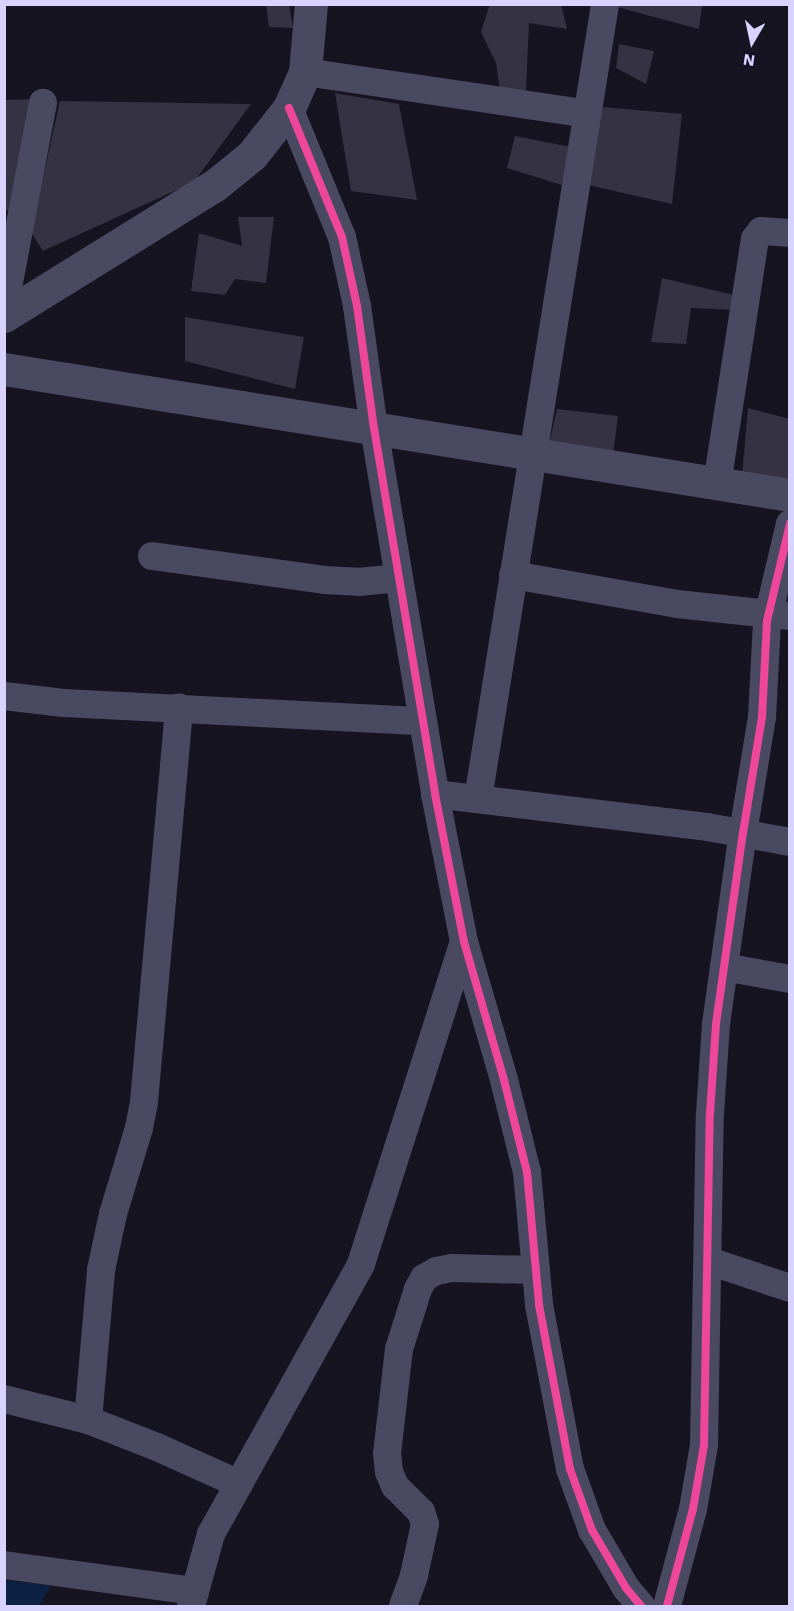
<!DOCTYPE html>
<style>
body{margin:0}
#map{position:relative;width:794px;height:1611px;overflow:hidden;background:#161421;font-family:"Work Sans",sans-serif}
div>[style]{position:absolute}
[style*='--x']{left:calc(var(--x)*1px);top:calc(var(--y)*1px);width:calc(var(--w)*1px);rotate:calc(var(--a)*1deg)}
.water>*{inset:0;background:#0d2144}
.building>*{inset:0;background:#343243}
.minor>*{height:28px;margin:-14px;padding:0 14px;transform-origin:14px;border-radius:14px;background:#4a4962}
.tertiary>*{height:33px;margin:-16.5px;padding:0 16.5px;transform-origin:16.5px;border-radius:16.5px;background:#4a4962}
.cycleway>*{height:8px;margin:-4px;padding:0 4px;transform-origin:4px;border-radius:4px;background:#ed469a}
span{translate:-50% -50%;white-space:nowrap;text-align:center;line-height:1.15;-webkit-text-stroke:5px #130f26;paint-order:stroke}
.frame{position:absolute;inset:0;border:6px solid #d9d4ff;pointer-events:none}
.north{position:absolute;left:722px;top:12px;width:60px;height:60px;-webkit-text-stroke:4px #130f26;paint-order:stroke;rotate:189deg;font-size:16px;font-weight:700;line-height:24px;text-align:center;color:#d9d4ff}
.north::after{content:'';display:block;margin:auto;width:21px;height:27px;background:#d9d4ff;clip-path:polygon(50% 0,100% 100%,50% 72%,0 100%)}
</style>
<div id="map">
<div class="water">
<i style="clip-path:polygon(5px 1580px,51px 1586px,39px 1606px,5px 1606px)"></i>
</div>
<div class="building">
<i style="clip-path:polygon(266px 4px,289px 4px,293px 28px,269px 27px)"></i>
<i style="clip-path:polygon(490px 4px,561px 4px,567px 29px,529px 23px,526px 90px,500px 90px,496px 63px,481px 32px)"></i>
<i style="clip-path:polygon(618px 4px,702px 6px,699px 29px,617px 7px)"></i>
<i style="clip-path:polygon(619px 44px,654px 51px,646px 84px,616px 68px)"></i>
<i style="clip-path:polygon(335px 93px,399px 104px,417px 200px,351px 191px)"></i>
<i style="clip-path:polygon(33px 99px,16px 211px,4px 210px,4px 100px)"></i>
<i style="clip-path:polygon(60px 101px,251px 104px,194px 182px,43px 251px,31px 232px)"></i>
<i style="clip-path:polygon(603px 107px,682px 114px,672px 204px,588px 185px)"></i>
<i style="clip-path:polygon(515px 136px,571px 147px,565px 186px,507px 168px)"></i>
<i style="clip-path:polygon(238px 217px,274px 217px,266px 283px,235px 279px,225px 295px,191px 291px,199px 233px,242px 246px)"></i>
<i style="clip-path:polygon(662px 278px,738px 296px,736px 310px,691px 308px,686px 344px,651px 342px)"></i>
<i style="clip-path:polygon(185px 317px,304px 337px,295px 389px,185px 361px)"></i>
<i style="clip-path:polygon(748px 408px,790px 419px,790px 482px,742px 476px)"></i>
<i style="clip-path:polygon(557px 409px,618px 416px,613px 455px,549px 444px)"></i>
</div>
<div class="minor">
<i style="--x:305;--y:72;--w:286;--a:8.4"></i>
<i style="--x:289;--y:108;--w:139;--a:67.7"></i>
<i style="--x:342;--y:237;--w:71;--a:77.7"></i>
<i style="--x:357;--y:306;--w:123;--a:82.1"></i>
<i style="--x:374;--y:428;--w:371;--a:80.5"></i>
<i style="--x:435;--y:794;--w:151;--a:78.9"></i>
<i style="--x:464;--y:942;--w:144;--a:73.8"></i>
<i style="--x:504;--y:1080;--w:95;--a:76"></i>
<i style="--x:527;--y:1172;--w:134;--a:84.8"></i>
<i style="--x:539;--y:1305;--w:167;--a:79.3"></i>
<i style="--x:570;--y:1469;--w:65;--a:70.2"></i>
<i style="--x:592;--y:1530;--w:67;--a:59.6"></i>
<i style="--x:626;--y:1588;--w:23;--a:50"></i>
<i style="--x:4;--y:309;--w:210;--a:-79.3"></i>
<i style="--x:717;--y:484;--w:248;--a:-81.2"></i>
<i style="--x:755;--y:239;--w:10;--a:-53"></i>
<i style="--x:761;--y:231;--w:29;--a:4"></i>
<i style="--x:152;--y:556;--w:174;--a:7.9"></i>
<i style="--x:324;--y:580;--w:35;--a:3"></i>
<i style="--x:359;--y:582;--w:40;--a:-5.7"></i>
<i style="--x:513;--y:575;--w:167;--a:10"></i>
<i style="--x:677;--y:604;--w:114;--a:6.1"></i>
<i style="--x:4;--y:696;--w:60;--a:6.7"></i>
<i style="--x:64;--y:703;--w:359;--a:2.9"></i>
<i style="--x:435;--y:794;--w:274;--a:6.9"></i>
<i style="--x:707;--y:827;--w:84;--a:10.2"></i>
<i style="--x:478;--y:799;--w:805;--a:-80.92"></i>
<i style="--x:724;--y:967;--w:67;--a:10.3"></i>
<i style="--x:709;--y:1261;--w:85;--a:18.4"></i>
<i style="--x:4;--y:1399;--w:87;--a:14"></i>
<i style="--x:88;--y:1420;--w:74;--a:21.4"></i>
<i style="--x:157;--y:1447;--w:90;--a:24.3"></i>
<i style="--x:88;--y:1420;--w:151;--a:-85"></i>
<i style="--x:101;--y:1270;--w:57;--a:-77.9"></i>
<i style="--x:113;--y:1214;--w:90;--a:-73.2"></i>
<i style="--x:139;--y:1128;--w:26;--a:-79"></i>
<i style="--x:144;--y:1102;--w:396;--a:-84.9"></i>
<i style="--x:4;--y:1565;--w:193;--a:7.8"></i>
<i style="--x:191;--y:1606;--w:75;--a:-74.5"></i>
<i style="--x:211;--y:1534;--w:309;--a:-60.9"></i>
<i style="--x:361;--y:1264;--w:338;--a:-72.3"></i>
<i style="--x:403;--y:1606;--w:33;--a:-70"></i>
<i style="--x:414;--y:1575;--w:52;--a:-77.8"></i>
<i style="--x:425;--y:1524;--w:13;--a:-108"></i>
<i style="--x:421;--y:1512;--w:37;--a:-135"></i>
<i style="--x:395;--y:1486;--w:15;--a:-113"></i>
<i style="--x:389;--y:1472;--w:18;--a:-96"></i>
<i style="--x:387;--y:1454;--w:106;--a:-83.5"></i>
<i style="--x:399;--y:1349;--w:63;--a:-72.4"></i>
<i style="--x:418;--y:1289;--w:13;--a:-61"></i>
<i style="--x:424;--y:1278;--w:14;--a:-30"></i>
<i style="--x:436;--y:1271;--w:16;--a:-11"></i>
<i style="--x:452;--y:1268;--w:84;--a:1.4"></i>
<i style="--x:667;--y:1606;--w:100;--a:-75"></i>
<i style="--x:693;--y:1509;--w:65;--a:-80.2"></i>
<i style="--x:704;--y:1445;--w:331;--a:-89"></i>
<i style="--x:710;--y:1114;--w:90;--a:-86.2"></i>
<i style="--x:716;--y:1024;--w:193;--a:-82"></i>
<i style="--x:743;--y:833;--w:118;--a:-80.7"></i>
<i style="--x:762;--y:717;--w:96;--a:-87"></i>
<i style="--x:767;--y:621;--w:100;--a:-76.7"></i>
</div>
<div class="tertiary">
<i style="--x:4;--y:316;--w:247;--a:-31.8"></i>
<i style="--x:214;--y:186;--w:49;--a:-39.2"></i>
<i style="--x:252;--y:155;--w:60;--a:-51.8"></i>
<i style="--x:289;--y:108;--w:39;--a:-66"></i>
<i style="--x:305;--y:72;--w:68;--a:-85"></i>
<i style="--x:4;--y:369;--w:796;--a:9.11"></i>
</div>
<div class="cycleway">
<i style="--x:289;--y:108;--w:139;--a:67.7"></i>
<i style="--x:342;--y:237;--w:71;--a:77.7"></i>
<i style="--x:357;--y:306;--w:123;--a:82.1"></i>
<i style="--x:374;--y:428;--w:371;--a:80.5"></i>
<i style="--x:435;--y:794;--w:151;--a:78.9"></i>
<i style="--x:464;--y:942;--w:144;--a:73.8"></i>
<i style="--x:504;--y:1080;--w:95;--a:76"></i>
<i style="--x:527;--y:1172;--w:134;--a:84.8"></i>
<i style="--x:539;--y:1305;--w:167;--a:79.3"></i>
<i style="--x:570;--y:1469;--w:65;--a:70.2"></i>
<i style="--x:592;--y:1530;--w:67;--a:59.6"></i>
<i style="--x:626;--y:1588;--w:23;--a:50"></i>
<i style="--x:667;--y:1606;--w:100;--a:-75"></i>
<i style="--x:693;--y:1509;--w:65;--a:-80.2"></i>
<i style="--x:704;--y:1445;--w:331;--a:-89"></i>
<i style="--x:710;--y:1114;--w:90;--a:-86.2"></i>
<i style="--x:716;--y:1024;--w:193;--a:-82"></i>
<i style="--x:743;--y:833;--w:118;--a:-80.7"></i>
<i style="--x:762;--y:717;--w:96;--a:-87"></i>
<i style="--x:767;--y:621;--w:100;--a:-76.7"></i>
</div>
<div class="frame"></div>
<div class="north">N</div>
</div>
